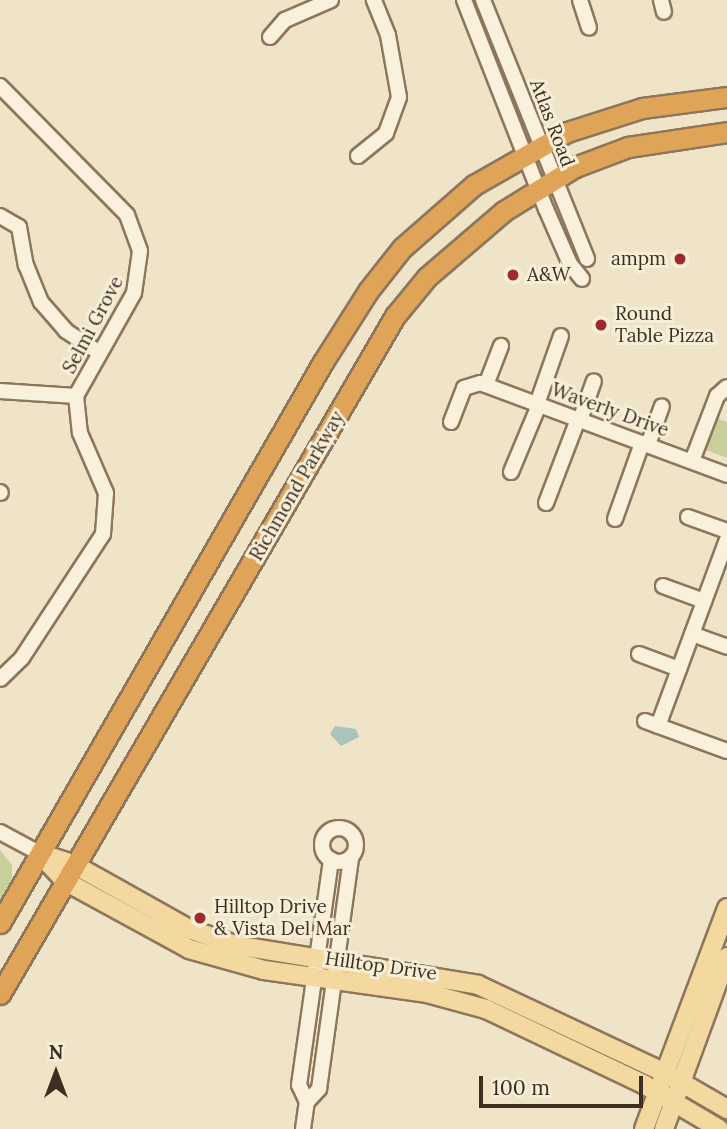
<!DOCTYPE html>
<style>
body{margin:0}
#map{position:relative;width:727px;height:1129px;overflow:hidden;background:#f0e4c8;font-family:Lora,serif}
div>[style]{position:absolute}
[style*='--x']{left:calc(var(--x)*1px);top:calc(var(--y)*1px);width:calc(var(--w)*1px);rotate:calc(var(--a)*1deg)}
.green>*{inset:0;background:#c9cf9b}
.water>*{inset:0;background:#a9c4bc}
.roads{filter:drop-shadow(2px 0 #8d765c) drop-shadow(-2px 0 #8d765c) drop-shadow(0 2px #8d765c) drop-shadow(0 -2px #8d765c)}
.minor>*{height:14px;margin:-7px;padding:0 7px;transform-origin:7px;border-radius:7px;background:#faf1dc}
.minor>.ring{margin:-7px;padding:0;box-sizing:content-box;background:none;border:14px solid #faf1dc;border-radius:50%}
.major>*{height:18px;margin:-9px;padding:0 9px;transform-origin:9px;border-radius:9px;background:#f3d9a0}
.highway>*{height:19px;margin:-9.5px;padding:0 9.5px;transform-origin:9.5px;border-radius:9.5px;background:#e0a458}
.dots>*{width:19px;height:19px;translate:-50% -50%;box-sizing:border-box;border:4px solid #f7eed8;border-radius:50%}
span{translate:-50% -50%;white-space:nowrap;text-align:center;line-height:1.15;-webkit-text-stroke:6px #f7eed8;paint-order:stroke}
.street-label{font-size:19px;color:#3d2e20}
.poi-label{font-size:19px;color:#3d2e20}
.right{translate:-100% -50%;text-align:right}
.left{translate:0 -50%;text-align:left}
.north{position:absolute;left:21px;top:1038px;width:70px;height:70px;-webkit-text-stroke:5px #f7eed8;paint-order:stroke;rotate:0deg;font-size:19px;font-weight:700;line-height:28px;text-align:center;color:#3d2e20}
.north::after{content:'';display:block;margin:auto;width:24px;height:32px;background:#3d2e20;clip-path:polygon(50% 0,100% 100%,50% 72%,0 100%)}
.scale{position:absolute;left:479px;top:1076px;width:164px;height:32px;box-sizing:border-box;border:4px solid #3d2e20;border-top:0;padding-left:9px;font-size:21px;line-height:24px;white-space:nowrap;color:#3d2e20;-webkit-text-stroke:5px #f7eed8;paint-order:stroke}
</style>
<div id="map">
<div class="green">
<i style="clip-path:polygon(713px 417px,727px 422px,727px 458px,701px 448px)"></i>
<i style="clip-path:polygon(0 850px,12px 865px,12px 879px,0 899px)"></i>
</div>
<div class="water">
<i style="clip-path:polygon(335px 726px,356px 729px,359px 737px,341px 746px,330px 734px)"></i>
</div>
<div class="roads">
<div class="minor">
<i style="--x:464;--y:0;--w:225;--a:68.6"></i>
<i style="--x:546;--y:209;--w:60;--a:66.4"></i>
<i style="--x:570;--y:264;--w:19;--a:51"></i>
<i style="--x:483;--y:0;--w:279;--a:68.1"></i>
<i style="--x:580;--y:0;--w:29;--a:72"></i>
<i style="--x:661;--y:0;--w:12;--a:76"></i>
<i style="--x:270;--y:37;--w:23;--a:-49"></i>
<i style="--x:285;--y:20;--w:50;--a:-23.5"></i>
<i style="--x:0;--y:86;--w:181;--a:45.4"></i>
<i style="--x:127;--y:215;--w:38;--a:70"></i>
<i style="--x:140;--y:251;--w:42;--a:98.1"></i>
<i style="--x:134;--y:293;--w:118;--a:119.4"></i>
<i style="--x:76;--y:396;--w:37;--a:84"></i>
<i style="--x:80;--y:433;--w:65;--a:66.6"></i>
<i style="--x:106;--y:493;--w:41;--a:94.2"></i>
<i style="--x:103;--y:534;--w:148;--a:123.2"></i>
<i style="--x:22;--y:658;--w:30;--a:136"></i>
<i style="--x:358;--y:156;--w:36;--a:-39"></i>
<i style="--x:386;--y:133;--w:38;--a:-70"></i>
<i style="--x:399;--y:97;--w:63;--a:-100.1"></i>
<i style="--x:388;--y:35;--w:38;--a:-112"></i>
<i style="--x:0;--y:216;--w:22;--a:30"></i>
<i style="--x:19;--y:227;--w:39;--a:80"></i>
<i style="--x:26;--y:265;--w:40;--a:68"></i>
<i style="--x:41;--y:302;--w:38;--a:49"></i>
<i style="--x:66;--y:331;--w:38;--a:33"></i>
<i style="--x:486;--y:385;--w:42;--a:-69"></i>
<i style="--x:0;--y:391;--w:76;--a:3.8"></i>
<i style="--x:537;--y:404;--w:72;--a:-70.6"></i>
<i style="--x:580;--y:420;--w:41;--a:-70.3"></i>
<i style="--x:451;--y:422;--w:36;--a:-69"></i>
<i style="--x:464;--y:388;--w:17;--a:-17"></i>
<i style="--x:480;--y:383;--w:264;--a:20.4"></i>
<i style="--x:648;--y:445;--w:41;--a:-70.3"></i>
<i style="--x:692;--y:461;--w:70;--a:-69"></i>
<i style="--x:717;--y:396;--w:13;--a:-42"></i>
<i style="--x:511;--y:472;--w:73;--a:-67.3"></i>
<i style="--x:0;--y:492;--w:1;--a:45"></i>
<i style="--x:546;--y:503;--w:90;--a:-69.1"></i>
<i style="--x:688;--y:517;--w:41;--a:19.7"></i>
<i style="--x:615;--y:519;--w:81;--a:-70.4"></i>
<i style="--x:663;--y:586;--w:44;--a:20.1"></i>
<i style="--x:692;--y:634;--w:37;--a:20"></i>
<i style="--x:639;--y:654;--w:43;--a:20.6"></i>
<i style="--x:645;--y:721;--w:87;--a:20.1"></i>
<i style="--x:658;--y:726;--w:199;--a:-69.7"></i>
<i class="ring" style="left:322px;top:828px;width:20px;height:20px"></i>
<i style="--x:0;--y:832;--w:44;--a:28.3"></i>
<i style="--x:307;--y:1102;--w:18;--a:-47"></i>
<i style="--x:319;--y:1089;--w:234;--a:-82.1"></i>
<i style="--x:307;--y:1102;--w:19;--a:-115"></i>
<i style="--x:299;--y:1085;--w:228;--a:-81.9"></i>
<i style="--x:303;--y:1129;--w:27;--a:-82"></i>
</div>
<div class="major">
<i style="--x:39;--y:853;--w:38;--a:47"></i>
<i style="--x:65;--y:881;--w:141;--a:28.7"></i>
<i style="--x:189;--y:949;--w:78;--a:15.6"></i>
<i style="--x:264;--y:970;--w:165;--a:8"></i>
<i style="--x:427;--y:993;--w:61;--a:15.2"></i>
<i style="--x:486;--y:1009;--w:176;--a:25.5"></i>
<i style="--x:645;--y:1085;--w:86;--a:30.7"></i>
<i style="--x:42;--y:854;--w:35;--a:18"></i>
<i style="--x:75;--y:865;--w:131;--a:29.3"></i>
<i style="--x:189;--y:929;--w:49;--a:19.2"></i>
<i style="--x:235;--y:945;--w:246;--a:9.3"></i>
<i style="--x:478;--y:985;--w:207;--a:25.2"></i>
<i style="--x:665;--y:1073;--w:72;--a:30.1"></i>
<i style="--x:644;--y:1129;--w:236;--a:-69.4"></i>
<i style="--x:664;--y:1129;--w:183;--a:-69.9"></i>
</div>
<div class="highway">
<i style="--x:0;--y:923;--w:647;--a:-60.07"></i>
<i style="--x:323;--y:362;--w:84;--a:-57.6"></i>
<i style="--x:368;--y:291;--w:55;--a:-51.7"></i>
<i style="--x:402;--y:248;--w:96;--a:-41.2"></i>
<i style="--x:474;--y:185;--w:107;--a:-29.7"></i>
<i style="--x:567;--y:132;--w:79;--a:-17.7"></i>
<i style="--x:642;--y:108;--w:86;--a:-7.4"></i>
<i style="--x:0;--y:994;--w:785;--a:-59.78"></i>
<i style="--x:395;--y:316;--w:50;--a:-50.6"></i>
<i style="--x:427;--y:277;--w:101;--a:-40.6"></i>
<i style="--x:504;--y:211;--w:84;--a:-31.8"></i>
<i style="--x:575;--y:167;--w:57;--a:-20.7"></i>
<i style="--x:628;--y:147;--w:100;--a:-8.6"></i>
</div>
</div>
<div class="dots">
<i style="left:680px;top:259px;background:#9e2a2b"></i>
<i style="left:513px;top:275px;background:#9e2a2b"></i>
<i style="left:601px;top:325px;background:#9e2a2b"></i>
<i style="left:200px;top:918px;background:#9e2a2b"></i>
</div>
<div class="street-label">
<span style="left:552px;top:123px;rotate:69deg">Atlas Road</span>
<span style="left:93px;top:325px;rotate:-62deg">Selmi Grove</span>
<span style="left:610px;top:410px;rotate:20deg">Waverly Drive</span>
<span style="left:297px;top:486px;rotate:-60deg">Richmond Parkway</span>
<span style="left:381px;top:966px;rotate:8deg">Hilltop Drive</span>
</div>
<div class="poi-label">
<span class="right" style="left:666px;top:259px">ampm</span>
<span class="left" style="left:527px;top:275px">A&amp;W</span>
<span class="left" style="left:615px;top:325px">Round<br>Table Pizza</span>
<span class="left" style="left:214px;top:918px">Hilltop Drive<br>&amp; Vista Del Mar</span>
</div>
<div class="north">N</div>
<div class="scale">100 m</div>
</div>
